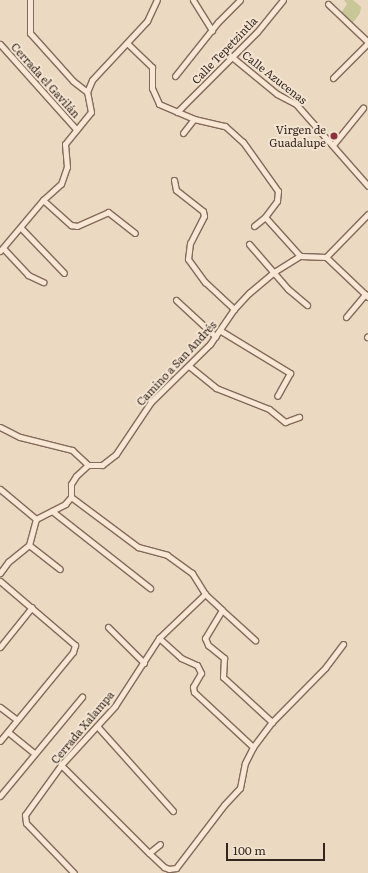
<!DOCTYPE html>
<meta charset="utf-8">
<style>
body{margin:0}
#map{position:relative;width:368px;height:873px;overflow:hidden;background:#ebd9c2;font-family:Literata,serif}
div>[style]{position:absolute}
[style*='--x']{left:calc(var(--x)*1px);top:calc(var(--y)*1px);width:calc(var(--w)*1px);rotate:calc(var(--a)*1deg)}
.green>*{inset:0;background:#c8c797}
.roads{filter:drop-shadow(1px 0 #846a5a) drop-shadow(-1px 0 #846a5a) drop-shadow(0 1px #846a5a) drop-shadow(0 -1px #846a5a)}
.street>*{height:5px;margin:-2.5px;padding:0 2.5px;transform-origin:2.5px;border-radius:2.5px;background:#f7e7d4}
.dots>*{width:11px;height:11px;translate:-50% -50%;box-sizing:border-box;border:2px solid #f3e4d1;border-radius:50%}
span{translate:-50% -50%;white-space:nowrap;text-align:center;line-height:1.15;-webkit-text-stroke:4px #f3e4d1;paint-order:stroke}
.street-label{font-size:11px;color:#34251e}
.poi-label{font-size:11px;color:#34251e}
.right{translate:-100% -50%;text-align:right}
.scale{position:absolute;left:226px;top:843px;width:99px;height:18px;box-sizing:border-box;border:2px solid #34251e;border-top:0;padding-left:5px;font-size:12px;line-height:14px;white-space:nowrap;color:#34251e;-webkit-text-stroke:3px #f3e4d1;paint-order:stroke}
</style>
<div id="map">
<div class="green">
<i style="clip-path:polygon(344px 0,353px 0,361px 7px,360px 13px,352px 24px,341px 13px,347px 4px)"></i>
</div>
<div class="roads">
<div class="street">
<i style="--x:30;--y:0;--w:33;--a:90"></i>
<i style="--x:30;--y:33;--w:64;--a:48.1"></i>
<i style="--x:73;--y:81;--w:18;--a:38"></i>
<i style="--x:193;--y:0;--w:36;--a:58"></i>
<i style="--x:328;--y:4;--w:55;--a:43.5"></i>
<i style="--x:127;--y:43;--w:35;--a:44"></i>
<i style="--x:152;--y:67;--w:21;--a:90"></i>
<i style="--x:152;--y:88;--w:17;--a:66"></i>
<i style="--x:159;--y:104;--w:38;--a:23"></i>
<i style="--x:194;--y:119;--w:32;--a:13"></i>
<i style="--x:225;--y:126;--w:24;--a:42"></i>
<i style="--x:243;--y:142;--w:60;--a:54.5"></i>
<i style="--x:278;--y:191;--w:10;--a:96"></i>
<i style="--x:277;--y:201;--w:20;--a:127"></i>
<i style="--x:265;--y:217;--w:52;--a:48.1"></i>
<i style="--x:0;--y:44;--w:115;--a:48.2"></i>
<i style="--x:232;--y:57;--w:58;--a:39.4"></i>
<i style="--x:277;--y:94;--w:21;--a:28"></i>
<i style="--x:296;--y:104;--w:109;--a:48.7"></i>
<i style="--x:175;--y:76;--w:69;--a:-51.5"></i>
<i style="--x:218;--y:22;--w:31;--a:-45"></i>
<i style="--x:333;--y:78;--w:49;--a:-45"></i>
<i style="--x:177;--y:112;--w:113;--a:-45"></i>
<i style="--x:257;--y:32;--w:41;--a:-50.9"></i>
<i style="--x:183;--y:133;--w:18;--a:-52"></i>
<i style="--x:333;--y:145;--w:48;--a:-51"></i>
<i style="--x:174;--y:180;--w:10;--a:79"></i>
<i style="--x:176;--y:190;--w:34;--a:38"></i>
<i style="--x:203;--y:211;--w:5;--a:79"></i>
<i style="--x:204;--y:216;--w:30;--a:117"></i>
<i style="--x:190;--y:243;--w:16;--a:97"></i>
<i style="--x:188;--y:259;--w:29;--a:54"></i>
<i style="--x:205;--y:282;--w:40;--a:43"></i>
<i style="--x:43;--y:200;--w:38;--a:42"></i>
<i style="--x:71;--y:225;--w:6;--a:9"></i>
<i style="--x:77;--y:226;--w:34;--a:-24"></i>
<i style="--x:108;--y:212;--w:34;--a:38"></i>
<i style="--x:254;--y:226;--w:14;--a:-39"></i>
<i style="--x:21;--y:228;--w:62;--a:46.3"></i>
<i style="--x:249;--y:244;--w:60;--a:49.1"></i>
<i style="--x:288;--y:289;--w:25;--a:40"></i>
<i style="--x:3;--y:248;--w:37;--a:47"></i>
<i style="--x:28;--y:275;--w:17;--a:25"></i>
<i style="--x:0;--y:251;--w:67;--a:-49.9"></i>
<i style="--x:43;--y:200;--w:24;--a:-42"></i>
<i style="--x:61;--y:184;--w:18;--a:-71"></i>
<i style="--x:67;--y:167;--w:23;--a:-95"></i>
<i style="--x:65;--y:144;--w:41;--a:-50.9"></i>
<i style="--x:91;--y:112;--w:20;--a:-101"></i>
<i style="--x:87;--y:92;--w:13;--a:-67"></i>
<i style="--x:92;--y:80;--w:81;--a:-47"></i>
<i style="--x:147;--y:21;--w:23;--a:-65"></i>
<i style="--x:326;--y:257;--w:58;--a:43.6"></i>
<i style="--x:176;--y:300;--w:54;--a:42.8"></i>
<i style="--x:346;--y:317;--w:30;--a:-50"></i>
<i style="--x:221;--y:331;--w:81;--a:31.3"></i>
<i style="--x:290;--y:373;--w:26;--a:119"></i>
<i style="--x:367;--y:337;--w:1;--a:-45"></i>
<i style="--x:189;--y:366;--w:35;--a:39"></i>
<i style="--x:216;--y:388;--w:57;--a:21.6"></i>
<i style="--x:269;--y:409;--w:21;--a:39"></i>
<i style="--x:285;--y:422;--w:15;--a:-20"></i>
<i style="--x:0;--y:427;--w:22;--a:27"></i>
<i style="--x:20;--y:437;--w:54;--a:14"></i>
<i style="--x:72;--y:450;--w:22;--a:43"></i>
<i style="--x:0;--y:489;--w:47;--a:39.8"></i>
<i style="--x:71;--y:497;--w:13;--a:-90"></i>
<i style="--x:71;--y:484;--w:9;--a:-58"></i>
<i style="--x:76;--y:476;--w:16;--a:-43"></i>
<i style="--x:88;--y:465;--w:14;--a:0"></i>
<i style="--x:102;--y:465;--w:18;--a:-38"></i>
<i style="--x:116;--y:454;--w:63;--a:-56.1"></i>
<i style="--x:151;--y:402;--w:83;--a:-44.5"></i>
<i style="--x:210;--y:344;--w:42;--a:-55.6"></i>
<i style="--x:234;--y:309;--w:22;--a:-47"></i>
<i style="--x:249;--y:293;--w:33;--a:-40"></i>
<i style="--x:274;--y:272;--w:31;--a:-32"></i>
<i style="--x:300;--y:256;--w:26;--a:2"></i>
<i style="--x:326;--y:257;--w:60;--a:-45.7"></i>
<i style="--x:71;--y:497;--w:84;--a:36.7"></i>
<i style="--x:138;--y:547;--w:30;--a:15"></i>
<i style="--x:167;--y:555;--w:31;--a:36"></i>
<i style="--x:192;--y:573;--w:25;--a:58"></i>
<i style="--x:205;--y:594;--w:23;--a:43"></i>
<i style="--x:222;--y:610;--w:33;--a:121"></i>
<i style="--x:205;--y:638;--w:8;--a:67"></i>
<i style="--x:208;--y:645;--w:21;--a:39"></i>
<i style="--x:224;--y:658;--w:19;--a:93"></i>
<i style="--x:223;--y:677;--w:67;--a:42.6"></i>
<i style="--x:52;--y:511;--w:125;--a:38.2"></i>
<i style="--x:29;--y:545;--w:39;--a:38"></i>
<i style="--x:0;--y:573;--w:14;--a:-54"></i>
<i style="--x:8;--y:562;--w:27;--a:-39"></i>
<i style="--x:29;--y:545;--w:27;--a:-75"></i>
<i style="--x:36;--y:519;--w:33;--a:-27"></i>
<i style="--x:65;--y:504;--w:9;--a:-49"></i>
<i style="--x:0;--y:581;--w:99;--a:40.5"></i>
<i style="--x:75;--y:645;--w:7;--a:106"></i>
<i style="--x:73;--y:652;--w:115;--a:129.4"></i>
<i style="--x:222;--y:610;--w:45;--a:42.3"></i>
<i style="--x:108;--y:627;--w:51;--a:45"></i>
<i style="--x:159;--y:638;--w:30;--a:42"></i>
<i style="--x:181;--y:658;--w:17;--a:24"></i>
<i style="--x:197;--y:665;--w:9;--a:63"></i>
<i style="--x:201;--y:673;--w:16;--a:120"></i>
<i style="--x:193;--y:687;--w:5;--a:79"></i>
<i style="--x:194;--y:692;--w:81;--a:43"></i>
<i style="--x:253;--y:747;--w:31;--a:-53"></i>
<i style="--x:272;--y:722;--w:76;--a:-45.5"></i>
<i style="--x:325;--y:668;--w:30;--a:-53"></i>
<i style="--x:0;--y:647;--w:51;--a:-51.3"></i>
<i style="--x:0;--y:707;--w:21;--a:37"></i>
<i style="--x:97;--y:726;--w:114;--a:48.2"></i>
<i style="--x:8;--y:732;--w:33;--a:39"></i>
<i style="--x:61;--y:765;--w:124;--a:45"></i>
<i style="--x:149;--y:853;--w:14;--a:-39"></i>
<i style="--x:0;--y:796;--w:129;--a:-50.4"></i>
<i style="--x:149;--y:853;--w:21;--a:43"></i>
<i style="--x:164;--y:867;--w:5;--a:22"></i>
<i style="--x:169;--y:869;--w:7;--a:-8"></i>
<i style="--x:176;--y:868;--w:79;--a:-52.7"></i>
<i style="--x:224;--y:805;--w:23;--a:-47"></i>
<i style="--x:240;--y:788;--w:25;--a:-79"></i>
<i style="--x:245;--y:763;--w:18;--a:-63"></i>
<i style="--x:74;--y:873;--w:69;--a:-133.8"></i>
<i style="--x:26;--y:823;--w:8;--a:-97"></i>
<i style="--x:25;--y:815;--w:62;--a:-54.2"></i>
<i style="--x:61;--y:765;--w:80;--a:-47.5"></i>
<i style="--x:115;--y:706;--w:81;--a:-57.1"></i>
<i style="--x:159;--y:638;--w:64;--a:-43.7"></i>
</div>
</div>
<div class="dots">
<i style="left:334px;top:136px;background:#8f2e3d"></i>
</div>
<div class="street-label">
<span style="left:224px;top:50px;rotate:-46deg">Calle Tepetzintla</span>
<span style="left:275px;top:77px;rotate:38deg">Calle Azucenas</span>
<span style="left:46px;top:80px;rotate:48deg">Cerrada el Gavilán</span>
<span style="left:176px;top:363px;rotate:-47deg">Camino a San Andrés</span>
<span style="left:82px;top:727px;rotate:-50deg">Cerrada Xalampa</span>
</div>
<div class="poi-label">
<span class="right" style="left:326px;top:136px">Virgen de<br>Guadalupe</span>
</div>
<div class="scale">100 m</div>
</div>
